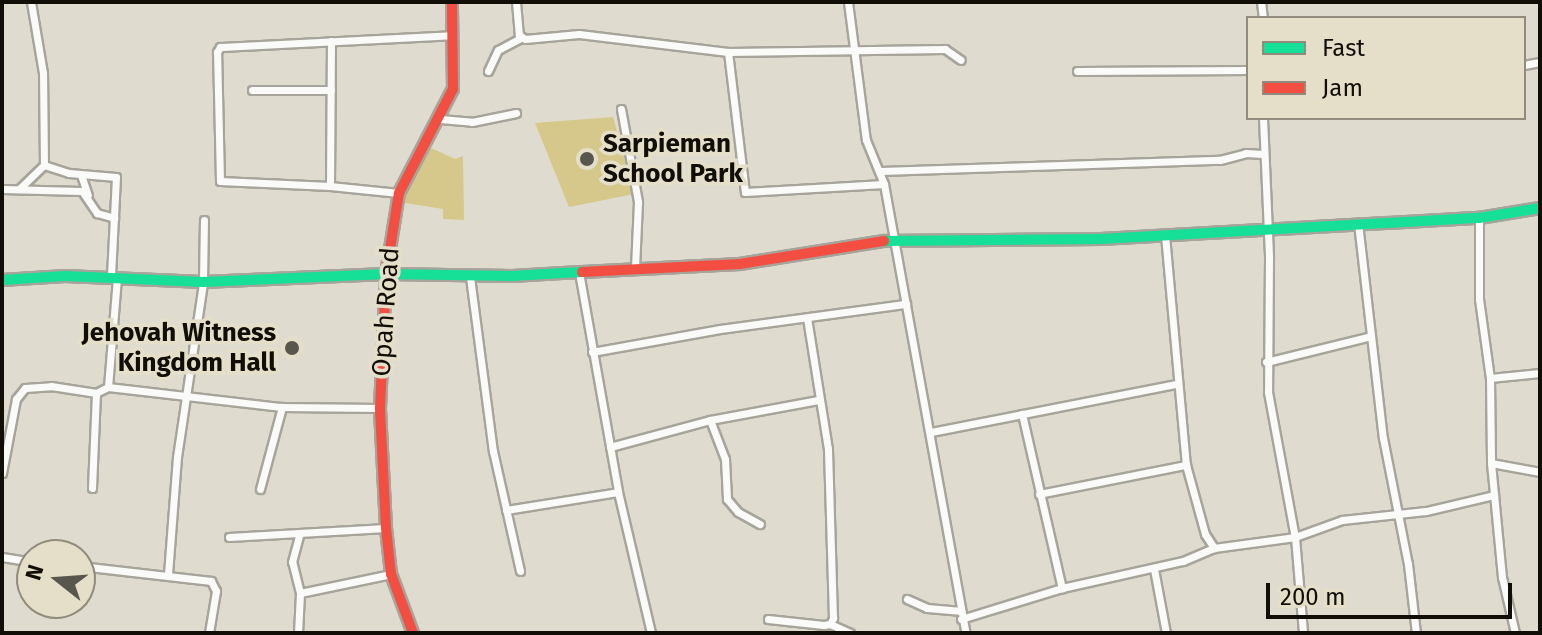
<!DOCTYPE html>
<style>
body{margin:0}
#map{position:relative;width:1542px;height:635px;overflow:hidden;background:#dfdccf;font-family:"Fira Sans",sans-serif}
div>[style]{position:absolute}
[style*='--x']{left:calc(var(--x)*1px);top:calc(var(--y)*1px);width:calc(var(--w)*1px);rotate:calc(var(--a)*1deg)}
.green>*{inset:0;background:#d6c78a}
.roads{filter:drop-shadow(2px 0 #a7a49b) drop-shadow(-2px 0 #a7a49b) drop-shadow(0 2px #a7a49b) drop-shadow(0 -2px #a7a49b)}
.street>*{height:7px;margin:-3.5px;padding:0 3.5px;transform-origin:3.5px;border-radius:3.5px;background:#fafaf8}
.fast>*{height:10px;margin:-5px;padding:0 5px;transform-origin:5px;border-radius:5px;background:#16e098}
.jam>*{height:10px;margin:-5px;padding:0 5px;transform-origin:5px;border-radius:5px;background:#f24e42}
.dots>*{width:22px;height:22px;translate:-50% -50%;box-sizing:border-box;border:4px solid #e5dfc9;border-radius:50%}
span{translate:-50% -50%;white-space:nowrap;text-align:center;line-height:1.15;-webkit-text-stroke:7px #e5dfc9;paint-order:stroke}
.poi-label{font-size:26px;color:#100e07;font-weight:700}
.left{translate:0 -50%;text-align:left}
.right{translate:-100% -50%;text-align:right}
.street-label{font-size:26px;color:#100e07}
.frame{position:absolute;inset:0;border:4px solid #100e07;pointer-events:none}
.legend{position:absolute;left:1246px;top:16px;width:280px;height:104px;box-sizing:border-box;background:#e5dfc9;border:2px solid #908b7b;margin:0;padding:10px 14px;list-style:none;font-size:24px;color:#100e07}
.legend li{display:flex;align-items:center;gap:16px;height:40px}
.legend b{width:40px;border:2px solid #908b7b}
.north{position:absolute;left:16px;top:539px;width:80px;height:80px;box-sizing:border-box;background:#e5dfc9;border:2px solid #908b7b;border-radius:50%;rotate:287deg;font-size:22px;font-weight:700;line-height:32px;text-align:center;color:#100e07}
.north::after{content:'';display:block;margin:auto;width:28px;height:36px;background:#58564d;clip-path:polygon(50% 0,100% 100%,50% 72%,0 100%)}
.scale{position:absolute;left:1266px;top:583px;width:246px;height:36px;box-sizing:border-box;border:4px solid #100e07;border-top:0;padding-left:10px;font-size:24px;line-height:28px;white-space:nowrap;color:#100e07;-webkit-text-stroke:6px #e5dfc9;paint-order:stroke}
</style>
<div id="map">
<div class="green">
<i style="clip-path:polygon(613px 117px,634px 194px,569px 207px,535px 123px)"></i>
<i style="clip-path:polygon(431px 148px,455px 159px,463px 156px,464px 220px,443px 219px,443px 209px,399px 202px)"></i>
</div>
<div class="roads">
<div class="street">
<i style="--x:516;--y:2;--w:33;--a:85"></i>
<i style="--x:519;--y:35;--w:7;--a:34"></i>
<i style="--x:525;--y:39;--w:54;--a:-5.3"></i>
<i style="--x:579;--y:34;--w:150;--a:6.9"></i>
<i style="--x:728;--y:52;--w:217;--a:-0.8"></i>
<i style="--x:945;--y:49;--w:19;--a:35"></i>
<i style="--x:848;--y:2;--w:139;--a:82.6"></i>
<i style="--x:866;--y:140;--w:48;--a:67.8"></i>
<i style="--x:884;--y:184;--w:456;--a:79.7"></i>
<i style="--x:1261;--y:2;--w:16;--a:83"></i>
<i style="--x:331;--y:41;--w:145;--a:90.4"></i>
<i style="--x:330;--y:186;--w:69;--a:5.8"></i>
<i style="--x:728;--y:52;--w:141;--a:83.1"></i>
<i style="--x:745;--y:192;--w:139;--a:-3.3"></i>
<i style="--x:1524;--y:65;--w:16;--a:-11"></i>
<i style="--x:488;--y:71;--w:23;--a:-65"></i>
<i style="--x:498;--y:50;--w:27;--a:-28"></i>
<i style="--x:1077;--y:71;--w:171;--a:-0.3"></i>
<i style="--x:252;--y:90;--w:79;--a:0"></i>
<i style="--x:621;--y:109;--w:95;--a:79.6"></i>
<i style="--x:638;--y:202;--w:67;--a:92.6"></i>
<i style="--x:1263;--y:118;--w:140;--a:87.5"></i>
<i style="--x:1269;--y:258;--w:134;--a:90.4"></i>
<i style="--x:1268;--y:392;--w:147;--a:79.5"></i>
<i style="--x:1295;--y:537;--w:96;--a:85.2"></i>
<i style="--x:440;--y:119;--w:32;--a:5"></i>
<i style="--x:472;--y:122;--w:45;--a:-11.6"></i>
<i style="--x:44;--y:165;--w:26;--a:18"></i>
<i style="--x:69;--y:173;--w:47;--a:4.9"></i>
<i style="--x:116;--y:177;--w:100;--a:92.9"></i>
<i style="--x:881;--y:171;--w:339;--a:-1.9"></i>
<i style="--x:1220;--y:160;--w:27;--a:-15"></i>
<i style="--x:1246;--y:153;--w:16;--a:4"></i>
<i style="--x:81;--y:175;--w:21;--a:71"></i>
<i style="--x:330;--y:186;--w:110;--a:-177.4"></i>
<i style="--x:220;--y:181;--w:129;--a:-91.3"></i>
<i style="--x:217;--y:52;--w:6;--a:-59"></i>
<i style="--x:220;--y:47;--w:233;--a:-2.9"></i>
<i style="--x:2;--y:189;--w:80;--a:1.4"></i>
<i style="--x:82;--y:191;--w:27;--a:56"></i>
<i style="--x:97;--y:213;--w:18;--a:16"></i>
<i style="--x:19;--y:189;--w:35;--a:-44"></i>
<i style="--x:44;--y:165;--w:92;--a:-90.6"></i>
<i style="--x:43;--y:73;--w:72;--a:-99.6"></i>
<i style="--x:1479;--y:218;--w:81;--a:90"></i>
<i style="--x:1479;--y:299;--w:80;--a:82.1"></i>
<i style="--x:1490;--y:378;--w:85;--a:89.3"></i>
<i style="--x:1491;--y:463;--w:115;--a:84.5"></i>
<i style="--x:1502;--y:577;--w:57;--a:76.9"></i>
<i style="--x:1358;--y:223;--w:216;--a:83.4"></i>
<i style="--x:1383;--y:438;--w:128;--a:78.8"></i>
<i style="--x:1408;--y:564;--w:69;--a:83.4"></i>
<i style="--x:1165;--y:235;--w:231;--a:84.8"></i>
<i style="--x:1186;--y:465;--w:72;--a:74.6"></i>
<i style="--x:1205;--y:534;--w:17;--a:57"></i>
<i style="--x:579;--y:272;--w:223;--a:79.9"></i>
<i style="--x:618;--y:492;--w:145;--a:76.8"></i>
<i style="--x:470;--y:277;--w:176;--a:82.5"></i>
<i style="--x:493;--y:451;--w:123;--a:77.3"></i>
<i style="--x:592;--y:352;--w:130;--a:-10.2"></i>
<i style="--x:720;--y:329;--w:188;--a:-7.7"></i>
<i style="--x:1266;--y:362;--w:108;--a:-13.9"></i>
<i style="--x:1490;--y:378;--w:50;--a:-5.7"></i>
<i style="--x:108;--y:387;--w:109;--a:-85.3"></i>
<i style="--x:1022;--y:414;--w:179;--a:77.1"></i>
<i style="--x:710;--y:420;--w:42;--a:69"></i>
<i style="--x:725;--y:459;--w:40;--a:87.1"></i>
<i style="--x:727;--y:499;--w:17;--a:50"></i>
<i style="--x:738;--y:512;--w:25;--a:29"></i>
<i style="--x:931;--y:432;--w:250;--a:-11.1"></i>
<i style="--x:610;--y:447;--w:104;--a:-15.1"></i>
<i style="--x:710;--y:420;--w:110;--a:-10.5"></i>
<i style="--x:1491;--y:463;--w:50;--a:10.4"></i>
<i style="--x:2;--y:473;--w:75;--a:-79.3"></i>
<i style="--x:16;--y:399;--w:14;--a:-51"></i>
<i style="--x:25;--y:388;--w:26;--a:-4"></i>
<i style="--x:51;--y:386;--w:46;--a:8.8"></i>
<i style="--x:96;--y:393;--w:13;--a:-27"></i>
<i style="--x:108;--y:387;--w:175;--a:6.6"></i>
<i style="--x:282;--y:407;--w:98;--a:0.6"></i>
<i style="--x:92;--y:488;--w:95;--a:-87.6"></i>
<i style="--x:260;--y:489;--w:85;--a:-75"></i>
<i style="--x:1039;--y:494;--w:150;--a:-11.2"></i>
<i style="--x:506;--y:510;--w:113;--a:-9.1"></i>
<i style="--x:229;--y:537;--w:157;--a:-3.3"></i>
<i style="--x:2;--y:557;--w:30;--a:9"></i>
<i style="--x:80;--y:566;--w:132;--a:6.5"></i>
<i style="--x:211;--y:581;--w:11;--a:63"></i>
<i style="--x:216;--y:591;--w:43;--a:99.5"></i>
<i style="--x:1154;--y:569;--w:65;--a:79.4"></i>
<i style="--x:168;--y:574;--w:117;--a:-85.6"></i>
<i style="--x:177;--y:457;--w:177;--a:-81.5"></i>
<i style="--x:203;--y:282;--w:62;--a:-89.1"></i>
<i style="--x:300;--y:593;--w:93;--a:-11.8"></i>
<i style="--x:907;--y:599;--w:22;--a:24"></i>
<i style="--x:927;--y:608;--w:32;--a:5"></i>
<i style="--x:768;--y:619;--w:56;--a:6.1"></i>
<i style="--x:824;--y:625;--w:6;--a:-9"></i>
<i style="--x:830;--y:624;--w:7;--a:-63"></i>
<i style="--x:833;--y:618;--w:169;--a:-91.7"></i>
<i style="--x:828;--y:449;--w:133;--a:-99.1"></i>
<i style="--x:961;--y:619;--w:106;--a:-17.1"></i>
<i style="--x:1062;--y:588;--w:124;--a:-12.6"></i>
<i style="--x:1183;--y:561;--w:34;--a:-23"></i>
<i style="--x:1214;--y:548;--w:82;--a:-7.7"></i>
<i style="--x:1295;--y:537;--w:50;--a:-19.9"></i>
<i style="--x:1342;--y:520;--w:84;--a:-6.1"></i>
<i style="--x:1426;--y:511;--w:70;--a:-13.2"></i>
<i style="--x:830;--y:624;--w:22;--a:24"></i>
<i style="--x:298;--y:633;--w:40;--a:-87.1"></i>
<i style="--x:300;--y:593;--w:32;--a:-104"></i>
<i style="--x:292;--y:562;--w:27;--a:-75"></i>
</div>
<div class="fast">
<i style="--x:884;--y:241;--w:217;--a:-0.5"></i>
<i style="--x:1101;--y:239;--w:379;--a:-3.2"></i>
<i style="--x:1479;--y:218;--w:62;--a:-9.3"></i>
<i style="--x:2;--y:280;--w:63;--a:-3.6"></i>
<i style="--x:65;--y:276;--w:138;--a:2.5"></i>
<i style="--x:203;--y:282;--w:183;--a:-2.5"></i>
<i style="--x:386;--y:274;--w:126;--a:0.9"></i>
<i style="--x:512;--y:276;--w:70;--a:-3.3"></i>
</div>
<div class="jam">
<i style="--x:582;--y:272;--w:158;--a:-2.9"></i>
<i style="--x:740;--y:264;--w:146;--a:-9.1"></i>
<i style="--x:413;--y:633;--w:63;--a:-110.4"></i>
<i style="--x:391;--y:574;--w:46;--a:-96.2"></i>
<i style="--x:386;--y:528;--w:120;--a:-92.9"></i>
<i style="--x:380;--y:408;--w:134;--a:-87.4"></i>
<i style="--x:386;--y:274;--w:82;--a:-80.9"></i>
<i style="--x:399;--y:193;--w:117;--a:-62.6"></i>
<i style="--x:453;--y:89;--w:87;--a:-90.7"></i>
</div>
</div>
<div class="dots">
<i style="left:587px;top:159px;background:#58564d"></i>
<i style="left:292px;top:348px;background:#58564d"></i>
</div>
<div class="poi-label">
<span class="left" style="left:603px;top:159px">Sarpieman<br>School Park</span>
<span class="right" style="left:276px;top:348px">Jehovah Witness<br>Kingdom Hall</span>
</div>
<div class="street-label">
<span style="left:386px;top:312px;rotate:-86deg">Opah Road</span>
</div>
<div class="frame"></div>
<ul class="legend">
<li><b style="height:10px;background:#16e098"></b>Fast</li>
<li><b style="height:10px;background:#f24e42"></b>Jam</li>
</ul>
<div class="north">N</div>
<div class="scale">200 m</div>
</div>
